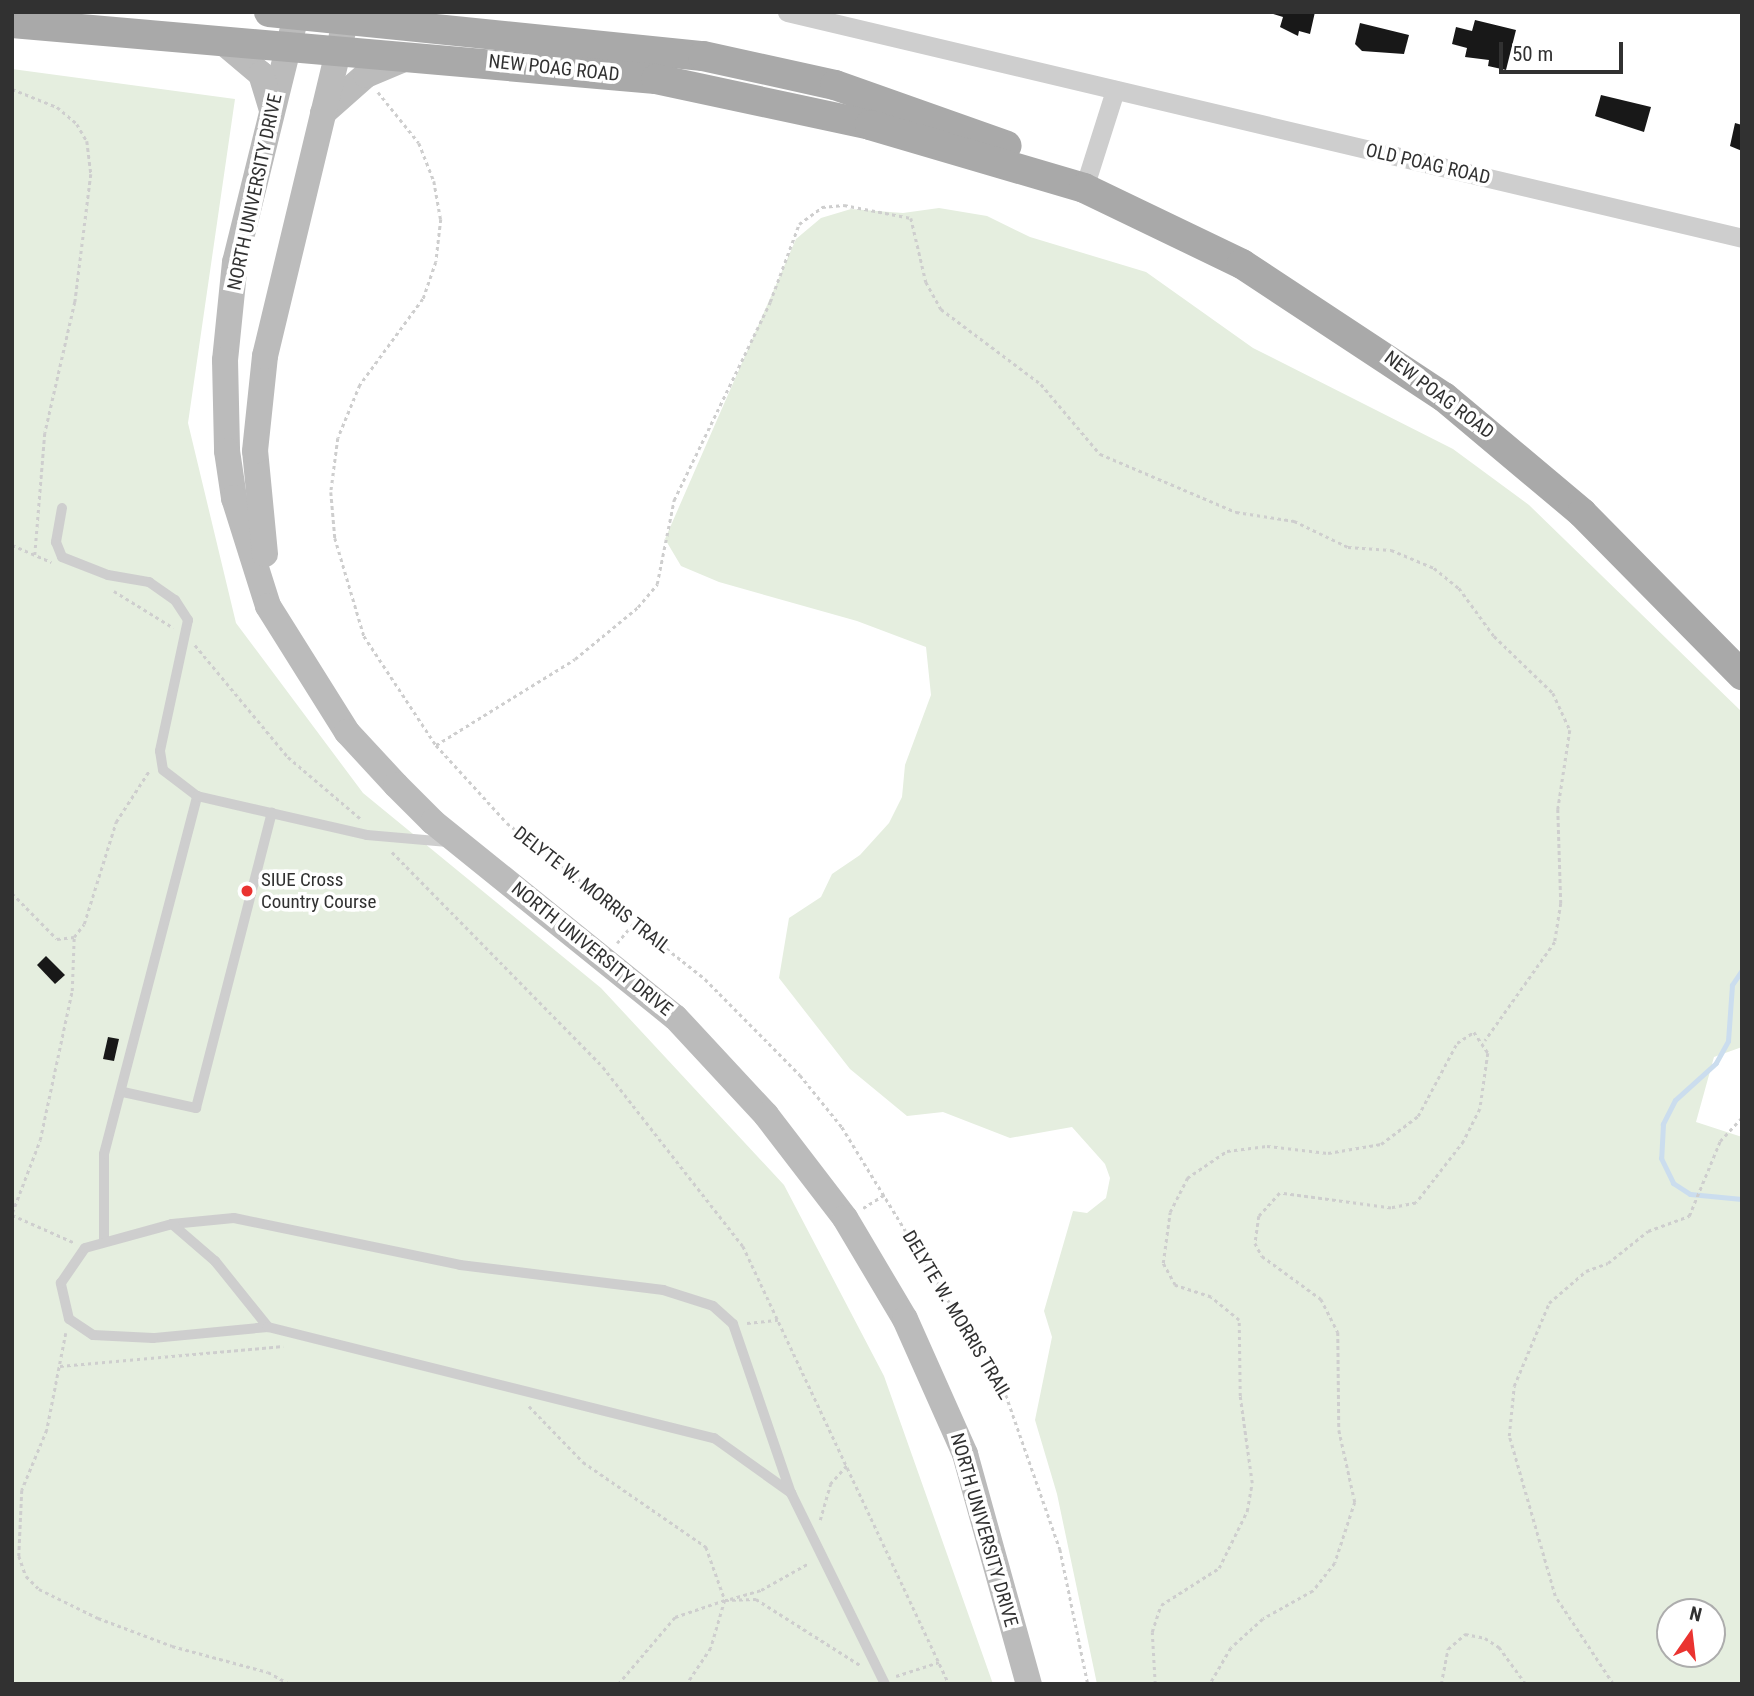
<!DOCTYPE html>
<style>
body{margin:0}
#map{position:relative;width:1754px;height:1696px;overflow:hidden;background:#fff;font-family:"Roboto Condensed",sans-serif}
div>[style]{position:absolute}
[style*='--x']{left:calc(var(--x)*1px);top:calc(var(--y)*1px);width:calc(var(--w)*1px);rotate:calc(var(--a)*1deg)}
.green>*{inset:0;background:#e5eedf}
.stream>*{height:5px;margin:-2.5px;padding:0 2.5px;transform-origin:2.5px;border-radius:2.5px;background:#cbddee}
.building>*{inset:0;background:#181818}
.path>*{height:2.5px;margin-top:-1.25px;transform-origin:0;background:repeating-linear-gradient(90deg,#cecece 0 3.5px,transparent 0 7px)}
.service>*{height:10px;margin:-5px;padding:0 5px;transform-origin:5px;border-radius:5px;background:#cecece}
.minor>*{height:19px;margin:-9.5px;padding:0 9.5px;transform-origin:9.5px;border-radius:9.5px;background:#cecece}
.secondary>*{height:26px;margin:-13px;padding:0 13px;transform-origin:13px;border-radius:13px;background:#bbb}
.primary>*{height:30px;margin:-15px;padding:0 15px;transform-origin:15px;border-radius:15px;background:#a9a9a9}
.dots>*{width:19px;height:19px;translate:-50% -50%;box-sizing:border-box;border:4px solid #fff;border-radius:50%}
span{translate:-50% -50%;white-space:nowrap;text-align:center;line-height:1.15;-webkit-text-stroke:7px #fff;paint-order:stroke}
.street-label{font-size:19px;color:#313131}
.poi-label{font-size:19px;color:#313131}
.left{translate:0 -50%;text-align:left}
.frame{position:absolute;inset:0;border:14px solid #313131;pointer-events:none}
.north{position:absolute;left:1656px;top:1598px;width:70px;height:70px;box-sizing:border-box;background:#fff;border:2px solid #adadad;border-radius:50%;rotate:14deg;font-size:19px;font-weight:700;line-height:28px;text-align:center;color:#313131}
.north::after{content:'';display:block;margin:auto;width:24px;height:32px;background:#ea3330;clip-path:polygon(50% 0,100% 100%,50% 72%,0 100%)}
.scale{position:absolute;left:1499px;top:42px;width:124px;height:32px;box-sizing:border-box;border:4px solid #313131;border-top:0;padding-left:9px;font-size:21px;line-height:24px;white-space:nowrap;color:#313131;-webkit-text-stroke:5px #fff;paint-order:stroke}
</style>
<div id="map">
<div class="green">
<i style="clip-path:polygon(12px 69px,235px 99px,188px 423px,236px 623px,363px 793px,601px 988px,784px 1185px,884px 1376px,993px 1684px,12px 1684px)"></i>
<i style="clip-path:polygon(evenodd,939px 208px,987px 216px,1030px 237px,1146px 272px,1253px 348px,1453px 449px,1529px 505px,1742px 712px,1742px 1047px,1714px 1057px,1696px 1122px,1742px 1137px,1742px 1684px,1097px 1684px,1057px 1494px,1035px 1420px,1052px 1337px,1044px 1311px,1073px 1211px,1087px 1213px,1106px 1198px,1110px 1178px,1105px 1164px,1072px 1127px,1010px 1138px,943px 1112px,907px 1116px,850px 1069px,779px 978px,789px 918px,821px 897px,832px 874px,860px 855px,889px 823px,902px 797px,905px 765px,931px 695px,926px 647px,857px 621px,719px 582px,681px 566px,665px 539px,796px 239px,821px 218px,851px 209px,903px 213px,939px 208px,1712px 1612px,1712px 1654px,1670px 1654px,1670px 1612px,1712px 1612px)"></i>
</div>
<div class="stream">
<i style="--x:1742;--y:970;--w:18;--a:124"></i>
<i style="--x:1732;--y:985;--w:56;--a:94.1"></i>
<i style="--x:1728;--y:1041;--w:25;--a:119"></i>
<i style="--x:1716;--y:1063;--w:55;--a:137.9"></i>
<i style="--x:1675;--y:1100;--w:27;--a:117"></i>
<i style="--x:1663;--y:1124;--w:34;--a:93"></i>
<i style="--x:1661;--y:1158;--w:28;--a:64"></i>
<i style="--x:1673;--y:1183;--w:20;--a:33"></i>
<i style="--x:1690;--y:1194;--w:52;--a:5.5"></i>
</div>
<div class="building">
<i style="clip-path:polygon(1267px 12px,1315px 12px,1310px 34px,1299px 31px,1298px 36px,1280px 27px,1283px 17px)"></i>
<i style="clip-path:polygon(1475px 20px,1516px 30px,1506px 70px,1488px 66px,1489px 60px,1465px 57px,1467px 48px,1452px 44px,1456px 27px,1472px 31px)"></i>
<i style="clip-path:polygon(1360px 23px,1409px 35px,1404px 54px,1362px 51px,1355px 44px)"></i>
<i style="clip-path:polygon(1601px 95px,1651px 107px,1644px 132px,1595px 116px)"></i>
<i style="clip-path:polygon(1735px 123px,1742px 125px,1742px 151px,1730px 146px)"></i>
<i style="clip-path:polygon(46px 956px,65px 975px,55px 984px,37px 965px)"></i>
<i style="clip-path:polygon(108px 1037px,119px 1039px,114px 1061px,103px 1059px)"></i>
</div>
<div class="path">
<i style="--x:12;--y:89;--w:48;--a:21.8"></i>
<i style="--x:57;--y:107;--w:26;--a:40"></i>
<i style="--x:77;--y:124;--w:20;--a:60"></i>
<i style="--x:87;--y:141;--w:33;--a:83"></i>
<i style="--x:91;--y:174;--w:129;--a:97.1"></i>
<i style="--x:75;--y:302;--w:134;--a:102.9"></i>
<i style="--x:45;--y:433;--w:122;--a:94.7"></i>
<i style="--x:378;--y:92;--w:65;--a:51.2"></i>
<i style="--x:419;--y:143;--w:41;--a:68.5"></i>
<i style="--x:434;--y:181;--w:39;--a:80"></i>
<i style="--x:441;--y:219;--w:43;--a:96.6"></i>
<i style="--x:436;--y:262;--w:39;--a:109"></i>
<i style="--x:423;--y:299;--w:107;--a:126.2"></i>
<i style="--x:360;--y:385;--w:57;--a:112.5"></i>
<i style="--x:338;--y:438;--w:54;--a:97.4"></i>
<i style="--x:331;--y:492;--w:46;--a:85"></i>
<i style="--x:335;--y:538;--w:102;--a:73.5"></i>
<i style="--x:364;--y:636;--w:131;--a:56.6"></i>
<i style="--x:436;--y:745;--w:105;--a:47.7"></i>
<i style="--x:507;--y:823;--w:252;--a:38.2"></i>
<i style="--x:705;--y:979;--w:135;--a:45.3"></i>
<i style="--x:800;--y:1075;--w:67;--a:51.1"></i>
<i style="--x:842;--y:1127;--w:314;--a:58.5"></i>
<i style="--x:1006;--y:1395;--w:163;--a:70.7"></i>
<i style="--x:1060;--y:1549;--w:138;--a:78.3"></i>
<i style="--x:12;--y:545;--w:43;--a:23.6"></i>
<i style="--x:114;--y:591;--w:70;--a:31.7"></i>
<i style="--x:195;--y:645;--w:146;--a:50.3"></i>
<i style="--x:288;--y:757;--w:96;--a:40.3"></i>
<i style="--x:436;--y:745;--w:163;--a:-31.7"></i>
<i style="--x:575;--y:659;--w:82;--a:-39.5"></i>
<i style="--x:638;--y:607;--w:30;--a:-50"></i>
<i style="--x:657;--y:584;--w:86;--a:-78.6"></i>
<i style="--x:674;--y:500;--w:220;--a:-64.1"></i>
<i style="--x:770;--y:302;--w:83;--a:-69.6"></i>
<i style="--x:799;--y:224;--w:29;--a:-36"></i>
<i style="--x:822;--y:207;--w:22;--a:-5"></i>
<i style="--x:844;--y:205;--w:68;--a:11"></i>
<i style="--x:911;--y:218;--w:66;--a:76.8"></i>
<i style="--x:926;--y:282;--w:31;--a:61"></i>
<i style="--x:941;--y:309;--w:125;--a:36.9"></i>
<i style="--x:1041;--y:384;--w:92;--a:49.9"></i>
<i style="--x:1100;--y:454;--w:148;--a:23.1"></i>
<i style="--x:1236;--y:512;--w:59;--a:8.8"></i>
<i style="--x:1294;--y:521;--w:60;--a:25.7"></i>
<i style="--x:1348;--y:547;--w:43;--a:4"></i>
<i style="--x:1391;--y:550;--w:47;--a:22.7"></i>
<i style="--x:1434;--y:568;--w:32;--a:39"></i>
<i style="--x:1459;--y:588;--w:59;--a:53.9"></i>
<i style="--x:1494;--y:636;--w:82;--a:44"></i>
<i style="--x:1553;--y:693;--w:41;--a:65.3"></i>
<i style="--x:1570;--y:730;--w:80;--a:98.6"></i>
<i style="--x:1558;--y:809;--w:94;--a:88.2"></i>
<i style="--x:1561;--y:903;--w:39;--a:99"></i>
<i style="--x:1555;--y:942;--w:121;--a:125.3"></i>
<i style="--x:392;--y:852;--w:301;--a:45.5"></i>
<i style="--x:603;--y:1067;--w:227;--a:52"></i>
<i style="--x:743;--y:1246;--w:484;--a:64.8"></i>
<i style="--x:12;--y:893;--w:64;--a:45.6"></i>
<i style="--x:57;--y:939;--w:17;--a:-7"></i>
<i style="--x:74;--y:937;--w:16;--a:-52"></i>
<i style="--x:84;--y:924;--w:107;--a:-72.6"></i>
<i style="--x:116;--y:822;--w:61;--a:-57.1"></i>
<i style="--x:617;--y:943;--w:26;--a:-50"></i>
<i style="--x:863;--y:1208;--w:25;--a:-32"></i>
<i style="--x:12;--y:1213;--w:78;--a:-69"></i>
<i style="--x:40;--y:1140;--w:152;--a:-77.9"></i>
<i style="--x:72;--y:991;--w:54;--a:-87.9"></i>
<i style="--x:12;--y:1215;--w:67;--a:23.9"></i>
<i style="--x:747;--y:1323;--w:31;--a:-6"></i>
<i style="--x:66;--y:1333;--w:99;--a:101.1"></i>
<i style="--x:47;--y:1430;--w:65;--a:112.6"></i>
<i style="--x:22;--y:1490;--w:66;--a:92.6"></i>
<i style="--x:19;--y:1556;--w:21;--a:71"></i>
<i style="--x:26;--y:1576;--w:18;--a:45"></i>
<i style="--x:39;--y:1589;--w:66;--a:26.2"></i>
<i style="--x:98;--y:1618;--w:79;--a:20.7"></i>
<i style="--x:172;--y:1646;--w:99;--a:15.2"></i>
<i style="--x:268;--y:1672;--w:25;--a:29"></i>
<i style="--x:60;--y:1366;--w:224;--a:-5.1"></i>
<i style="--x:529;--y:1406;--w:78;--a:46"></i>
<i style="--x:583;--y:1462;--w:150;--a:34.6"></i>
<i style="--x:706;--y:1547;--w:56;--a:70.3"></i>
<i style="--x:725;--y:1600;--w:31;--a:-2"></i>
<i style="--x:756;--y:1599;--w:123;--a:32.4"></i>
<i style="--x:820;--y:1520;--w:37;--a:-74"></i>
<i style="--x:830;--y:1484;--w:25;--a:-48"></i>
<i style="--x:730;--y:1599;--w:32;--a:-16"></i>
<i style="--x:761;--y:1590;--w:55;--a:-29.4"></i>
<i style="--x:896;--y:1676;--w:45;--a:-18"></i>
<i style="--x:618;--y:1684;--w:88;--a:-49.6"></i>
<i style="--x:675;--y:1617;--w:53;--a:-18.8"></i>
<i style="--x:725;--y:1600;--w:50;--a:106.3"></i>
<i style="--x:711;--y:1648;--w:43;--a:123.7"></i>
<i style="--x:1155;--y:1684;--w:52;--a:-93.3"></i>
<i style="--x:1152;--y:1632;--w:28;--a:-72"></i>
<i style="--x:1161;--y:1605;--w:69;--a:-32.5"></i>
<i style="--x:1219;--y:1568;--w:64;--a:-63.8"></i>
<i style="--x:1247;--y:1511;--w:28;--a:-80"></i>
<i style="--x:1252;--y:1483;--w:88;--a:-97.9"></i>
<i style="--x:1240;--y:1396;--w:76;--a:-90.8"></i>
<i style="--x:1239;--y:1320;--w:36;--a:-141"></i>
<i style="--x:1211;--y:1297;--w:38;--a:-162"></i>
<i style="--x:1175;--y:1285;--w:25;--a:-119"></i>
<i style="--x:1163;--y:1263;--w:51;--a:-82.2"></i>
<i style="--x:1170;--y:1212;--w:38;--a:-63"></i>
<i style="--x:1187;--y:1178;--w:48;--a:-34"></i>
<i style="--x:1227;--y:1151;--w:40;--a:-7.1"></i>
<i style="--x:1267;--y:1146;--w:61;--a:6.5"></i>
<i style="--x:1328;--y:1153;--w:54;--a:-9.6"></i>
<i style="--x:1381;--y:1144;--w:46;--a:-37.1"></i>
<i style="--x:1418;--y:1116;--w:83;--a:-61.9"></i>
<i style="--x:1457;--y:1043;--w:20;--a:-33"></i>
<i style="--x:1474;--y:1032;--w:25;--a:56"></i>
<i style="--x:1488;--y:1053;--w:57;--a:98.1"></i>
<i style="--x:1480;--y:1109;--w:36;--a:117"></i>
<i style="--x:1464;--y:1141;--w:78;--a:127.7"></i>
<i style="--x:1416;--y:1203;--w:25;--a:169"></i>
<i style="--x:1391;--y:1208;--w:112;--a:-172.3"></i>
<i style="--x:1280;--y:1193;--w:31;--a:132"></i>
<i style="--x:1259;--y:1216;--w:27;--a:98"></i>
<i style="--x:1255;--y:1243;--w:15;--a:62"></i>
<i style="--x:1262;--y:1256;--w:73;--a:36.1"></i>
<i style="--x:1321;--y:1299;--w:37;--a:63"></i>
<i style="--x:1338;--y:1332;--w:98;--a:89.4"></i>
<i style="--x:1339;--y:1430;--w:74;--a:77.5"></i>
<i style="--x:1355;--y:1502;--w:64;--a:108.2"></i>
<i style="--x:1335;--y:1563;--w:36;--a:128"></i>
<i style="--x:1313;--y:1591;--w:57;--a:150.8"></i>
<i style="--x:1263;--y:1619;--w:43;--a:137.8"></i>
<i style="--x:1231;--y:1648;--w:42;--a:120.3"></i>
<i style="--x:1441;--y:1684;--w:36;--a:-79"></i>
<i style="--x:1448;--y:1649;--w:23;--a:-41"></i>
<i style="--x:1465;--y:1634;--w:20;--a:11"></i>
<i style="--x:1485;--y:1638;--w:17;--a:33"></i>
<i style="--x:1499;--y:1647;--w:46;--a:53.9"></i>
<i style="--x:1613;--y:1684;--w:105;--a:-123.4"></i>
<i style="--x:1555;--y:1596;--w:166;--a:-106"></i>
<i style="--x:1509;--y:1436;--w:50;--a:-84.3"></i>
<i style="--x:1514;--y:1386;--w:90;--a:-67.1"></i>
<i style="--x:1549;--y:1303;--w:49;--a:-40.9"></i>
<i style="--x:1586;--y:1271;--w:23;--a:-20"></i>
<i style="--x:1608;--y:1263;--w:51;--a:-38.7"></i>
<i style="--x:1648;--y:1231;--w:44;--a:-20.1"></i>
<i style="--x:1689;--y:1216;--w:81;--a:-67.5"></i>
<i style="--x:1720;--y:1141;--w:33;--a:-47"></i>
</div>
<div class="service">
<i style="--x:62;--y:508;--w:35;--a:100"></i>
<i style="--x:56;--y:542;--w:16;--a:68"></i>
<i style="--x:62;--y:557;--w:49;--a:21.4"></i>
<i style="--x:108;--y:575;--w:42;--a:9.7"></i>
<i style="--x:149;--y:582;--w:32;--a:35"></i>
<i style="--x:175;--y:600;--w:24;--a:57"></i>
<i style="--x:188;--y:620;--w:134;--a:102.1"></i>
<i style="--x:160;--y:751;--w:19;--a:81"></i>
<i style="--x:163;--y:770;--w:43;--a:37.4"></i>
<i style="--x:123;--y:1092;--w:75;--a:12.4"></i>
<i style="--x:196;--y:1108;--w:305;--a:-75.6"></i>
<i style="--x:172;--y:1224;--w:62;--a:-5.5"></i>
<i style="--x:234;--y:1218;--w:231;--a:11.7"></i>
<i style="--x:460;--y:1265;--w:205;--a:7"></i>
<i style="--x:663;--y:1290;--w:52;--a:17.7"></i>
<i style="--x:713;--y:1306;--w:27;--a:42"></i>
<i style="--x:733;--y:1324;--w:179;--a:71.1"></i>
<i style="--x:791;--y:1493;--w:213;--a:63.8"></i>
<i style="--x:104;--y:1242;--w:88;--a:-90"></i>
<i style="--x:104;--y:1154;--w:370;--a:-75.4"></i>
<i style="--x:197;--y:796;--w:174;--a:12.9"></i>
<i style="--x:367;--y:835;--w:81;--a:4.9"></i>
<i style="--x:268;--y:1327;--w:116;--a:174.5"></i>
<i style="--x:153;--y:1338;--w:60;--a:-177.1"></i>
<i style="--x:93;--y:1335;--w:29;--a:-146"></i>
<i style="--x:69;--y:1319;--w:37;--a:-103"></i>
<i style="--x:61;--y:1283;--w:42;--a:-55.6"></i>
<i style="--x:85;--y:1248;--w:90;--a:-15.4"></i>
<i style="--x:172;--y:1224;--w:57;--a:40.7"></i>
<i style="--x:215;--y:1261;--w:85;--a:51.2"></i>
<i style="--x:268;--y:1327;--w:460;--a:14"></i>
<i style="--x:714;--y:1438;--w:95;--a:35.5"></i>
</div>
<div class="minor">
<i style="--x:787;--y:12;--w:981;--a:13.31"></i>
<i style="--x:1084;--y:188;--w:103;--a:-72.4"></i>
</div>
<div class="secondary">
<i style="--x:297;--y:12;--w:258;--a:103.9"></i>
<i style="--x:235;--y:262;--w:99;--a:95.8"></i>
<i style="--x:225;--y:360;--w:91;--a:88.7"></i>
<i style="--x:227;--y:451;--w:48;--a:81.5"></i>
<i style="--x:234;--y:498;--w:113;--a:72.5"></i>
<i style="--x:268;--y:606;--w:149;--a:57.9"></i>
<i style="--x:347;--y:732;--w:72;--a:47.2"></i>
<i style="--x:396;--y:785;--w:52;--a:45"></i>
<i style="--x:433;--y:822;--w:311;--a:38.9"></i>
<i style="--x:675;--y:1017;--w:134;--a:47.1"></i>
<i style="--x:766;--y:1115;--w:130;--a:52.5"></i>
<i style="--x:845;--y:1218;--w:117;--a:59.3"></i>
<i style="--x:905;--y:1319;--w:148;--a:66"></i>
<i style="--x:965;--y:1454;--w:239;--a:74.5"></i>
<i style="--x:223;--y:42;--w:50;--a:40.1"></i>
<i style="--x:261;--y:74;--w:37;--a:73"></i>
<i style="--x:323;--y:113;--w:57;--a:-41.5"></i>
<i style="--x:366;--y:75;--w:47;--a:-22.7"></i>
<i style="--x:265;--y:554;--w:103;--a:-95.5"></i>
<i style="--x:255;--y:451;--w:96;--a:-84"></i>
<i style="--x:265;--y:356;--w:333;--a:-76.5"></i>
</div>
<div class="primary">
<i style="--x:269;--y:12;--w:436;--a:5.8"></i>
<i style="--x:703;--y:56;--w:135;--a:12.4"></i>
<i style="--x:835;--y:85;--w:182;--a:19.5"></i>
<i style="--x:12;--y:23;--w:646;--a:4.97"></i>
<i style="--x:656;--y:79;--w:219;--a:12.1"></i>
<i style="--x:870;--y:125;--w:223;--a:16.4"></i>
<i style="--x:1084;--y:188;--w:175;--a:25.7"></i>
<i style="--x:1242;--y:264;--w:242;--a:33.4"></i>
<i style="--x:1444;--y:397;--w:180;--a:40"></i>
<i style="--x:1582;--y:513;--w:228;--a:45.4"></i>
</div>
<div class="dots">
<i style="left:247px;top:891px;background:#ea3330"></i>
</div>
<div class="street-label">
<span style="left:554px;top:68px;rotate:6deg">NEW POAG ROAD</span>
<span style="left:1428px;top:164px;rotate:13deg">OLD POAG ROAD</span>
<span style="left:255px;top:192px;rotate:-78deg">NORTH UNIVERSITY DRIVE</span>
<span style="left:1439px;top:395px;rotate:37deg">NEW POAG ROAD</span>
<span style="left:592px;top:890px;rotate:38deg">DELYTE W. MORRIS TRAIL</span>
<span style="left:592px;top:949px;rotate:39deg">NORTH UNIVERSITY DRIVE</span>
<span style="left:957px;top:1315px;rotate:59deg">DELYTE W. MORRIS TRAIL</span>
<span style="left:984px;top:1530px;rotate:74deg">NORTH UNIVERSITY DRIVE</span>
</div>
<div class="poi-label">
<span class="left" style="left:261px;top:891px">SIUE Cross<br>Country Course</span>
</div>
<div class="frame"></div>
<div class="north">N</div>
<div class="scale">50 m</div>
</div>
